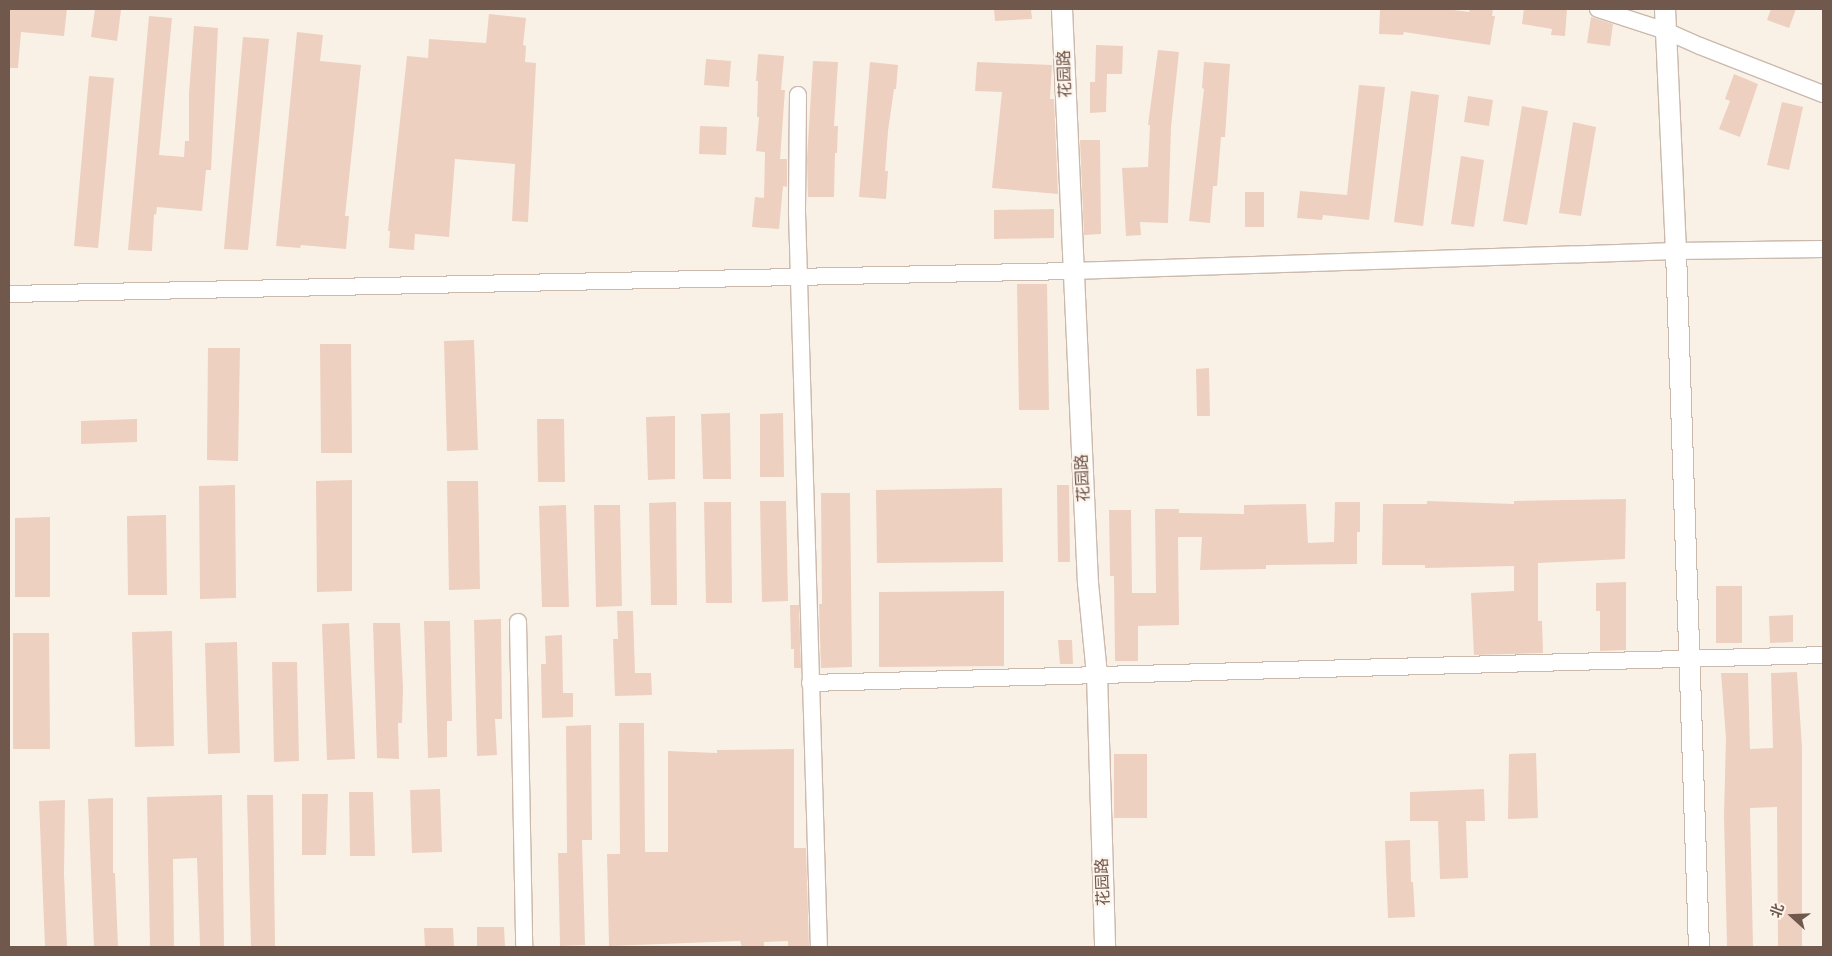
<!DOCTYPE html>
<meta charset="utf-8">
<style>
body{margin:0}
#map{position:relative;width:1832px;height:956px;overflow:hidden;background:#faf1e6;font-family:"Fira Sans Condensed","Noto Sans SC",sans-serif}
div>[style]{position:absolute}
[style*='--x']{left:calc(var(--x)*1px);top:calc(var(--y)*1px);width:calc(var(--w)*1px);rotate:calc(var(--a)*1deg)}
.building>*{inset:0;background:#edd0c0}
.roads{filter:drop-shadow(1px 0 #cbb9ad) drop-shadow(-1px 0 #cbb9ad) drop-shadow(0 1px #cbb9ad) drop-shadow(0 -1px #cbb9ad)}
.minor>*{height:16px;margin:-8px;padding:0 8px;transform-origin:8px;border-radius:8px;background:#fff}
.tertiary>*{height:20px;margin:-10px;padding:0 10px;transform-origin:10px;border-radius:10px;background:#fff}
span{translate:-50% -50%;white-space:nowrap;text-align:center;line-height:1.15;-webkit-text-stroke:4px #fdf5eb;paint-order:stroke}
.street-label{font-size:16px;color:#71584d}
.frame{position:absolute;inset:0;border:10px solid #71584d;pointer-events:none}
.north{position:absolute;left:1767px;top:891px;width:50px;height:50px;-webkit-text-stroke:4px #fdf5eb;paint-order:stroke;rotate:290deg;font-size:14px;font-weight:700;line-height:20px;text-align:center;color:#71584d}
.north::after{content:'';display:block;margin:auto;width:18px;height:22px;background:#71584d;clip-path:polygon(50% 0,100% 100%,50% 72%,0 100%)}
</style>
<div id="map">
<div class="building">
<i style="clip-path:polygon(9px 9px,67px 9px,64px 36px,21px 32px,18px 68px,9px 68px)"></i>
<i style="clip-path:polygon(95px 9px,121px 10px,117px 41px,91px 37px)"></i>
<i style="clip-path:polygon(994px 9px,1031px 9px,1032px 19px,995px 21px)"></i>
<i style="clip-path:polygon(1380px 9px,1446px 9px,1469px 12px,1470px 9px,1493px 9px,1492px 16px,1495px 16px,1490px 45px,1404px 32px,1403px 35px,1379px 34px)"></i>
<i style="clip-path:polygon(1524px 9px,1567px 9px,1565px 36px,1551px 35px,1552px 29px,1522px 24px)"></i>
<i style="clip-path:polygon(1771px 9px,1796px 9px,1789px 28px,1767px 20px)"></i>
<i style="clip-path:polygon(489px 14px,526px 18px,523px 45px,526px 46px,525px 62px,536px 63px,528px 222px,512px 221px,515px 164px,455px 159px,449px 237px,415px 234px,414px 250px,389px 248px,390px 231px,388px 231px,407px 56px,428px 58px,429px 39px,486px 43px)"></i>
<i style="clip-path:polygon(149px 16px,172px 18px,159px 155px,184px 157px,185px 141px,189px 141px,189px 93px,194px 26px,218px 28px,211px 170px,206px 170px,202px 211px,157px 207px,156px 215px,154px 214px,152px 251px,128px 250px)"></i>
<i style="clip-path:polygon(1591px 17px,1613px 24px,1610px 46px,1587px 43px)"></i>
<i style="clip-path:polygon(297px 32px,323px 35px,320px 61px,361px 65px,345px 216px,349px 216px,346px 249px,301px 245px,300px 248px,276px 246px)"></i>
<i style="clip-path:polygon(243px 37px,269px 39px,248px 250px,224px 249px)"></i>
<i style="clip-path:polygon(1096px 45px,1123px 46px,1122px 74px,1107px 74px,1106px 112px,1090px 113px,1090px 82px,1095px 82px)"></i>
<i style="clip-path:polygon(1158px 50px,1179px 52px,1171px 127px,1168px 223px,1140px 222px,1141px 235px,1126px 236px,1122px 168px,1148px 167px,1150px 125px,1148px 125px)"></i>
<i style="clip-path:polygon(758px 54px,784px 56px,781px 90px,785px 90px,780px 159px,787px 159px,787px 187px,783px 186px,779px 229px,752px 227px,755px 197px,764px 198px,765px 152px,756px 151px,759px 117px,757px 117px,758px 81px,756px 81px)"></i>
<i style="clip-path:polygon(706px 59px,731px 61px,729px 87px,704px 85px)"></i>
<i style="clip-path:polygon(813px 61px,838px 62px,834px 126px,838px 126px,837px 153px,835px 153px,834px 197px,808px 197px,807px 159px)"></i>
<i style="clip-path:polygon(870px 62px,898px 65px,896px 89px,894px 89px,888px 131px,885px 171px,888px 171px,886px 199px,859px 197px)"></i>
<i style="clip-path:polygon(977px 62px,1052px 65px,1050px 99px,1054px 99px,1058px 194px,992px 188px,1002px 92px,975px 91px)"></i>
<i style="clip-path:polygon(1204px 62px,1230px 64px,1225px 137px,1221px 137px,1217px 186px,1213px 186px,1210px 223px,1189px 221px,1204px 89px,1202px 88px)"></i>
<i style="clip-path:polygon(1734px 74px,1758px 84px,1740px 137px,1719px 129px,1730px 101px,1725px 99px)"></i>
<i style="clip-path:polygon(89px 76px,114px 78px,98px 248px,74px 246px)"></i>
<i style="clip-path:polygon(1359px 85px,1385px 87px,1369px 220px,1323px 215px,1322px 220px,1297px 218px,1300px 191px,1347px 195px)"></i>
<i style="clip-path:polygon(1411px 91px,1439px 95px,1423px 226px,1394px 222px)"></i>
<i style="clip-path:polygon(1468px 96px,1493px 100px,1489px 126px,1464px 122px)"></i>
<i style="clip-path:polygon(1782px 102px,1803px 107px,1789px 170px,1767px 165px)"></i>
<i style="clip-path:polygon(1522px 106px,1548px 111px,1527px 225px,1503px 221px)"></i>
<i style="clip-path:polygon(1573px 122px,1596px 127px,1581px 216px,1559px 213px)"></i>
<i style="clip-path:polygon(700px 126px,727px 127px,726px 155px,699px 154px)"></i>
<i style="clip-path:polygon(1080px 140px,1100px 140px,1101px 234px,1084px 235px)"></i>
<i style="clip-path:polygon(1461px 156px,1484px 160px,1474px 227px,1451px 224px)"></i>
<i style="clip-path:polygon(1245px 192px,1264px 192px,1264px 227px,1245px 227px)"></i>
<i style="clip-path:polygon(1054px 209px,1054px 238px,994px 239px,994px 210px)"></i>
<i style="clip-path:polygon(1017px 284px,1047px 284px,1049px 410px,1019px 410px)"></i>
<i style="clip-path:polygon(474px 340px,478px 450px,447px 451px,444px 341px)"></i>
<i style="clip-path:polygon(320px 344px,351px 344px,352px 453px,321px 453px)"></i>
<i style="clip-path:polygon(208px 348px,240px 348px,238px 461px,207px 460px)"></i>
<i style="clip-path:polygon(1209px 368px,1210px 416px,1197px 416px,1196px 369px)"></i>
<i style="clip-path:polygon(730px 413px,731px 479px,703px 479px,701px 414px)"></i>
<i style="clip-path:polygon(783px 413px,784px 477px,760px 477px,760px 414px)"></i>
<i style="clip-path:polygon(675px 416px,675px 479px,648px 480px,646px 417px)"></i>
<i style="clip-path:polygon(137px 419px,137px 442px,81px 444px,81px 421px)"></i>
<i style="clip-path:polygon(537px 419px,564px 419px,565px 482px,538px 482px)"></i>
<i style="clip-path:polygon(352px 480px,352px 591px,317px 592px,316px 481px)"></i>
<i style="clip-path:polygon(447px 481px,478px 481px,480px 589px,449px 590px)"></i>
<i style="clip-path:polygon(235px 485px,236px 598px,200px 599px,199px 486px)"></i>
<i style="clip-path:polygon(1057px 485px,1069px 485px,1070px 562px,1058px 562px)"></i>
<i style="clip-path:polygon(1002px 488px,1003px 562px,877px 563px,876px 490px)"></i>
<i style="clip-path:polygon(821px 493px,850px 493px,852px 667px,821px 668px,819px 604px,822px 604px)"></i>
<i style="clip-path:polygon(1626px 499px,1625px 559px,1538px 563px,1538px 621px,1542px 621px,1543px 653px,1474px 655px,1471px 593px,1514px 591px,1514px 566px,1425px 568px,1425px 565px,1382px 565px,1383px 504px,1427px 504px,1427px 501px,1514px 504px,1514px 501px)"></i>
<i style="clip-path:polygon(760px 501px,786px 501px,788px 601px,762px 602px)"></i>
<i style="clip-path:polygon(676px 502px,677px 605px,651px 605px,649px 503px)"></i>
<i style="clip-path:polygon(704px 502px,731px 502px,732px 603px,706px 603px)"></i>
<i style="clip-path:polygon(1335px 502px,1360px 502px,1360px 532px,1357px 532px,1357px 564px,1266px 565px,1266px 569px,1200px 570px,1202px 537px,1178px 537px,1179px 625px,1138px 626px,1138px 661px,1115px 661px,1114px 576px,1110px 576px,1109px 510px,1131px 510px,1132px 593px,1156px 593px,1155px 509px,1179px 509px,1179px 513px,1244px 514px,1244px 505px,1306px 504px,1308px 543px,1334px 542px)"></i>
<i style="clip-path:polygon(566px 505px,569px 607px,542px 607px,539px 506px)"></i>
<i style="clip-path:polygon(594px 505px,620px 505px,622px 606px,596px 607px)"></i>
<i style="clip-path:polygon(166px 515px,167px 595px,128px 595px,127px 516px)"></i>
<i style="clip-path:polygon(50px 517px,50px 597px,15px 597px,15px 518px)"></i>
<i style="clip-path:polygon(1626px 582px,1626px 650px,1600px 651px,1600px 611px,1596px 611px,1596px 583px)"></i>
<i style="clip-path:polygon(1716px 586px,1742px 586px,1742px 643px,1716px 643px)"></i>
<i style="clip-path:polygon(1004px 591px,1004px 666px,879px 667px,879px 592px)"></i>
<i style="clip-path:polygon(790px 605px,799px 605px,801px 668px,794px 668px,794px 649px,791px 649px)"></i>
<i style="clip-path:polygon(617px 611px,633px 611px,635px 673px,651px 673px,652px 695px,615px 696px,613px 639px,618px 639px)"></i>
<i style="clip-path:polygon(1793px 615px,1793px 642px,1770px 643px,1769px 616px)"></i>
<i style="clip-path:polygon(501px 619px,502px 719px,495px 719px,497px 755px,477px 756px,474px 620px)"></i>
<i style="clip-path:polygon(424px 621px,450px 621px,452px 721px,447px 721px,447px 757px,428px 758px)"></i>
<i style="clip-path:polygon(349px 623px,355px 759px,327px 760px,322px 624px)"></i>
<i style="clip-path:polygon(373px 623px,400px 623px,403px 689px,402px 723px,398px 723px,399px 759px,377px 758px)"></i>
<i style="clip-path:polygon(172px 631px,174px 746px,135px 747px,132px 632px)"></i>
<i style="clip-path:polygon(13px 633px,49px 633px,50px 749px,13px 749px)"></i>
<i style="clip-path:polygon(562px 635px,563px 693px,573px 693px,573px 717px,542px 718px,541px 664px,546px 664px,545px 636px)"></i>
<i style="clip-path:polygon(1058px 640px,1072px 640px,1073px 664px,1060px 664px)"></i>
<i style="clip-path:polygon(237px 642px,240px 753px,208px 754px,205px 643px)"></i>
<i style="clip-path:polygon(272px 662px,297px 662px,299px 761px,274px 762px)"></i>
<i style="clip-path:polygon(1797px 672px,1802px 747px,1802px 947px,1778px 947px,1777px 807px,1750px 808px,1753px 947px,1727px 947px,1724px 816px,1726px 738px,1721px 673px,1748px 673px,1750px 749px,1773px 748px,1771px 673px)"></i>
<i style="clip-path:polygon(619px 723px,644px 723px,645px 852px,668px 852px,668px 751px,717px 753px,717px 750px,794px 749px,794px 848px,806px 848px,809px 947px,788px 947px,788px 941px,764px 942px,764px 947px,742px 947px,740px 941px,609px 946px,607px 854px,620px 854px)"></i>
<i style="clip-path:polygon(591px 725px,592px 840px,582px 840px,585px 945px,560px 946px,558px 853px,567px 853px,566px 726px)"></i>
<i style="clip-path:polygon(1536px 753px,1538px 818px,1508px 819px,1509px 754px)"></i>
<i style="clip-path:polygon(1114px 754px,1147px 754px,1147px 818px,1114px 818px)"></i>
<i style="clip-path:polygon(440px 789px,442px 852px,412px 853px,410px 790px)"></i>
<i style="clip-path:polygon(1484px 789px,1485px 821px,1466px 821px,1468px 878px,1440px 879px,1438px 821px,1410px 821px,1410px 792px)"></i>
<i style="clip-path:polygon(349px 792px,373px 792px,375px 856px,350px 856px)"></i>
<i style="clip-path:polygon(302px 794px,328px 794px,326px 855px,302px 855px)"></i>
<i style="clip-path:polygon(222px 795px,224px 947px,200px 947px,197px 858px,173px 859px,174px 947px,150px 947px,147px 797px)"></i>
<i style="clip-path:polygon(247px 795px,273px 795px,275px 947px,251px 947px)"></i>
<i style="clip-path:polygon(113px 798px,113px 873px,115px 873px,118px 947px,94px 947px,88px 799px)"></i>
<i style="clip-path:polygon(65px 800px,64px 874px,67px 947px,45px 947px,39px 801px)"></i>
<i style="clip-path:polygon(1410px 840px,1411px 882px,1413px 882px,1415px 917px,1388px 918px,1385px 841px)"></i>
<i style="clip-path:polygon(477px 927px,504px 927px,505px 947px,477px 947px)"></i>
<i style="clip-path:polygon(424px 928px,453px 928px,454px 947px,425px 947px)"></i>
</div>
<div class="roads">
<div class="minor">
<i style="--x:1598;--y:9;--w:71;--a:17.9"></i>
<i style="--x:1666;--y:31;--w:37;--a:24"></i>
<i style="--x:1700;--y:46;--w:132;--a:21.3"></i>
<i style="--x:798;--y:95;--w:117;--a:90.5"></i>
<i style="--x:797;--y:212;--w:735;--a:88.29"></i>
<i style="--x:9;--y:294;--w:1064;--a:-1.24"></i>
<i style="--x:1073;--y:271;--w:603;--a:-1.9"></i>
<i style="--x:1676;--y:251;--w:147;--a:-0.8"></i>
<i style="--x:518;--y:622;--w:325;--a:88.9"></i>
<i style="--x:810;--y:683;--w:1013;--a:-1.58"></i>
</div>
<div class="tertiary">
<i style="--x:1062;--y:9;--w:575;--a:87.41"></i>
<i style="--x:1088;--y:583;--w:91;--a:84.4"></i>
<i style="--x:1097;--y:674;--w:273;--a:88.3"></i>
<i style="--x:1665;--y:9;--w:242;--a:87.4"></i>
<i style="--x:1676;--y:251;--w:696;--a:88.11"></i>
</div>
</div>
<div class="street-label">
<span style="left:1065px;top:74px;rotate:-92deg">花园路</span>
<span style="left:1083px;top:478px;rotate:-93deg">花园路</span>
<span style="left:1103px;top:882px;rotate:-92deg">花园路</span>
</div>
<div class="frame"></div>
<div class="north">北</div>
</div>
